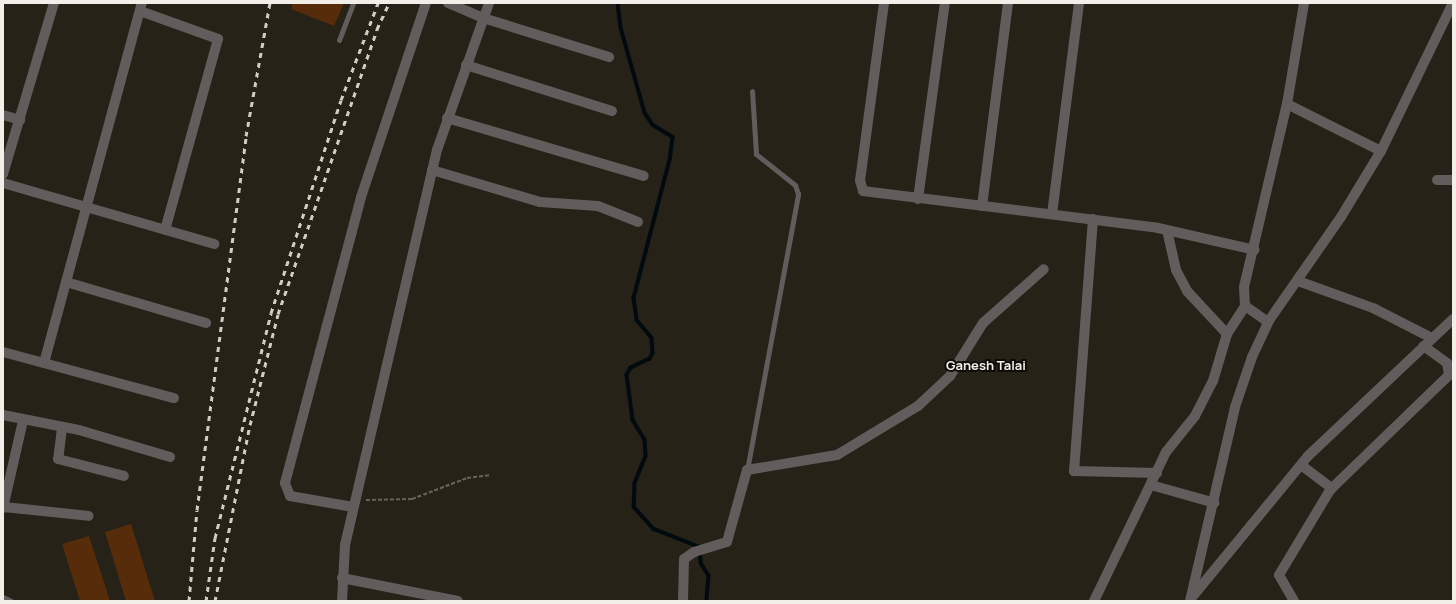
<!DOCTYPE html>
<style>
body{margin:0}
#map{position:relative;width:1456px;height:604px;overflow:hidden;background:#262218;font-family:Manrope,sans-serif}
div>[style]{position:absolute}
[style*='--x']{left:calc(var(--x)*1px);top:calc(var(--y)*1px);width:calc(var(--w)*1px);rotate:calc(var(--a)*1deg)}
.stream>*{height:3.5px;margin:-1.75px;padding:0 1.75px;transform-origin:1.75px;border-radius:1.75px;background:#000a0f}
.building>*{inset:0;background:#562c0a}
.path>*{height:2px;margin-top:-1px;transform-origin:0;background:repeating-linear-gradient(90deg,#666259 0 4px,transparent 0 6px)}
.service>*{height:5px;margin:-2.5px;padding:0 2.5px;transform-origin:2.5px;border-radius:2.5px;background:#635c5c}
.minor>*{height:10px;margin:-5px;padding:0 5px;transform-origin:5px;border-radius:5px;background:#635c5c}
.rail>*{height:3px;margin-top:-1.5px;transform-origin:0;background:repeating-linear-gradient(90deg,#d1cdc6 0 5px,transparent 0 10px)}
span{translate:-50% -50%;white-space:nowrap;text-align:center;line-height:1.15;-webkit-text-stroke:4px #0d0c07;paint-order:stroke}
.neighbourhood-label{font-size:13px;color:#f2efe8;font-weight:700}
.frame{position:absolute;inset:0;border:4px solid #f2efe8;pointer-events:none}
</style>
<div id="map">
<div class="stream">
<i style="--x:618;--y:3;--w:25;--a:83"></i>
<i style="--x:621;--y:28;--w:88;--a:74.2"></i>
<i style="--x:645;--y:113;--w:14;--a:56"></i>
<i style="--x:653;--y:125;--w:23;--a:31"></i>
<i style="--x:673;--y:137;--w:23;--a:97"></i>
<i style="--x:670;--y:160;--w:143;--a:104.6"></i>
<i style="--x:634;--y:298;--w:22;--a:82"></i>
<i style="--x:637;--y:320;--w:23;--a:50"></i>
<i style="--x:652;--y:338;--w:15;--a:86"></i>
<i style="--x:653;--y:353;--w:7;--a:117"></i>
<i style="--x:650;--y:359;--w:21;--a:155"></i>
<i style="--x:631;--y:368;--w:8;--a:120"></i>
<i style="--x:627;--y:375;--w:45;--a:82.4"></i>
<i style="--x:633;--y:420;--w:23;--a:59"></i>
<i style="--x:645;--y:440;--w:16;--a:86"></i>
<i style="--x:646;--y:456;--w:29;--a:112"></i>
<i style="--x:635;--y:483;--w:24;--a:92"></i>
<i style="--x:634;--y:507;--w:30;--a:48"></i>
<i style="--x:654;--y:529;--w:49;--a:21.4"></i>
<i style="--x:700;--y:547;--w:16;--a:86"></i>
<i style="--x:701;--y:563;--w:15;--a:58"></i>
<i style="--x:709;--y:576;--w:25;--a:95"></i>
</div>
<div class="building">
<i style="clip-path:polygon(293px 3px,344px 3px,334px 26px,291px 9px)"></i>
<i style="clip-path:polygon(131px 524px,155px 601px,126px 601px,105px 532px)"></i>
<i style="clip-path:polygon(89px 536px,110px 601px,80px 601px,62px 544px)"></i>
</div>
<div class="path">
<i style="--x:366;--y:500;--w:46;--a:-1.2"></i>
<i style="--x:412;--y:499;--w:59;--a:-20.9"></i>
<i style="--x:467;--y:478;--w:24;--a:-7"></i>
</div>
<div class="service">
<i style="--x:339;--y:40;--w:40;--a:-69"></i>
<i style="--x:747;--y:470;--w:281;--a:-79.5"></i>
<i style="--x:798;--y:194;--w:9;--a:-108"></i>
<i style="--x:795;--y:185;--w:50;--a:-141.5"></i>
<i style="--x:756;--y:154;--w:63;--a:-93.6"></i>
<i style="--x:3;--y:597;--w:9;--a:27"></i>
</div>
<div class="minor">
<i style="--x:448;--y:3;--w:38;--a:23"></i>
<i style="--x:483;--y:18;--w:132;--a:17.2"></i>
<i style="--x:884;--y:3;--w:179;--a:97.7"></i>
<i style="--x:860;--y:180;--w:11;--a:75"></i>
<i style="--x:863;--y:191;--w:297;--a:7.1"></i>
<i style="--x:1158;--y:228;--w:99;--a:12.8"></i>
<i style="--x:140;--y:11;--w:83;--a:19.7"></i>
<i style="--x:218;--y:39;--w:198;--a:105.5"></i>
<i style="--x:466;--y:65;--w:153;--a:17.5"></i>
<i style="--x:1287;--y:104;--w:105;--a:26.6"></i>
<i style="--x:3;--y:115;--w:18;--a:16"></i>
<i style="--x:447;--y:118;--w:205;--a:16.4"></i>
<i style="--x:432;--y:170;--w:113;--a:16.5"></i>
<i style="--x:540;--y:202;--w:58;--a:3.9"></i>
<i style="--x:598;--y:206;--w:43;--a:21.8"></i>
<i style="--x:3;--y:174;--w:178;--a:-73.4"></i>
<i style="--x:1437;--y:180;--w:16;--a:0"></i>
<i style="--x:3;--y:183;--w:220;--a:16.1"></i>
<i style="--x:918;--y:199;--w:198;--a:-82.2"></i>
<i style="--x:982;--y:206;--w:205;--a:-82.7"></i>
<i style="--x:1052;--y:214;--w:213;--a:-82.7"></i>
<i style="--x:1093;--y:219;--w:253;--a:94.3"></i>
<i style="--x:1074;--y:471;--w:83;--a:1.4"></i>
<i style="--x:1167;--y:230;--w:41;--a:77.3"></i>
<i style="--x:1176;--y:270;--w:24;--a:62"></i>
<i style="--x:1187;--y:291;--w:59;--a:47.1"></i>
<i style="--x:1298;--y:281;--w:80;--a:19.8"></i>
<i style="--x:1373;--y:308;--w:66;--a:27"></i>
<i style="--x:66;--y:282;--w:146;--a:16.3"></i>
<i style="--x:1268;--y:322;--w:28;--a:-145"></i>
<i style="--x:1245;--y:306;--w:19;--a:-93"></i>
<i style="--x:1244;--y:287;--w:188;--a:-76.8"></i>
<i style="--x:1287;--y:104;--w:102;--a:-80.4"></i>
<i style="--x:3;--y:352;--w:177;--a:15.1"></i>
<i style="--x:44;--y:363;--w:373;--a:-74.8"></i>
<i style="--x:3;--y:415;--w:77;--a:11.2"></i>
<i style="--x:79;--y:430;--w:95;--a:16.5"></i>
<i style="--x:62;--y:428;--w:31;--a:97"></i>
<i style="--x:58;--y:459;--w:68;--a:14.4"></i>
<i style="--x:1301;--y:465;--w:39;--a:37"></i>
<i style="--x:1151;--y:485;--w:66;--a:15.7"></i>
<i style="--x:4;--y:507;--w:85;--a:6"></i>
<i style="--x:353;--y:507;--w:64;--a:-170.1"></i>
<i style="--x:290;--y:496;--w:14;--a:-111"></i>
<i style="--x:285;--y:483;--w:296;--a:-75.1"></i>
<i style="--x:361;--y:197;--w:205;--a:-71.5"></i>
<i style="--x:3;--y:508;--w:89;--a:-77.1"></i>
<i style="--x:342;--y:578;--w:118;--a:11.2"></i>
<i style="--x:1193;--y:596;--w:181;--a:-50.6"></i>
<i style="--x:1308;--y:456;--w:199;--a:-43.4"></i>
<i style="--x:342;--y:601;--w:56;--a:-86.9"></i>
<i style="--x:345;--y:545;--w:406;--a:-76.9"></i>
<i style="--x:437;--y:150;--w:156;--a:-70.5"></i>
<i style="--x:683;--y:601;--w:42;--a:-88.6"></i>
<i style="--x:684;--y:559;--w:12;--a:-35"></i>
<i style="--x:694;--y:552;--w:34;--a:-17"></i>
<i style="--x:727;--y:542;--w:75;--a:-74.5"></i>
<i style="--x:747;--y:470;--w:91;--a:-9.5"></i>
<i style="--x:837;--y:455;--w:95;--a:-31.2"></i>
<i style="--x:918;--y:406;--w:44;--a:-43.2"></i>
<i style="--x:950;--y:376;--w:62;--a:-58.1"></i>
<i style="--x:983;--y:323;--w:81;--a:-41.5"></i>
<i style="--x:1094;--y:601;--w:165;--a:-64.2"></i>
<i style="--x:1166;--y:452;--w:46;--a:-51.1"></i>
<i style="--x:1195;--y:416;--w:39;--a:-63"></i>
<i style="--x:1213;--y:381;--w:49;--a:-73.4"></i>
<i style="--x:1227;--y:334;--w:33;--a:-57"></i>
<i style="--x:1190;--y:601;--w:199;--a:-76.9"></i>
<i style="--x:1235;--y:407;--w:53;--a:-71.2"></i>
<i style="--x:1252;--y:357;--w:38;--a:-65"></i>
<i style="--x:1268;--y:322;--w:128;--a:-55.2"></i>
<i style="--x:1341;--y:217;--w:77;--a:-58.8"></i>
<i style="--x:1381;--y:151;--w:165;--a:-64.1"></i>
<i style="--x:1294;--y:601;--w:30;--a:-120"></i>
<i style="--x:1279;--y:575;--w:99;--a:-59"></i>
<i style="--x:1330;--y:490;--w:165;--a:-44"></i>
<i style="--x:1449;--y:375;--w:12;--a:-99"></i>
<i style="--x:1447;--y:363;--w:29;--a:-144"></i>
</div>
<div class="rail">
<i style="--x:189;--y:601;--w:91;--a:-85"></i>
<i style="--x:197;--y:510;--w:377;--a:-82.5"></i>
<i style="--x:246;--y:136;--w:135;--a:-79.8"></i>
<i style="--x:206;--y:601;--w:64;--a:-81.9"></i>
<i style="--x:215;--y:538;--w:232;--a:-76"></i>
<i style="--x:271;--y:313;--w:224;--a:-71.8"></i>
<i style="--x:341;--y:100;--w:104;--a:-69.1"></i>
<i style="--x:215;--y:601;--w:179;--a:-78.8"></i>
<i style="--x:250;--y:425;--w:114;--a:-75.8"></i>
<i style="--x:278;--y:314;--w:302;--a:-70.8"></i>
<i style="--x:377;--y:29;--w:29;--a:-65"></i>
</div>
<div class="neighbourhood-label">
<span style="left:986px;top:365px">Ganesh Talai</span>
</div>
<div class="frame"></div>
</div>
